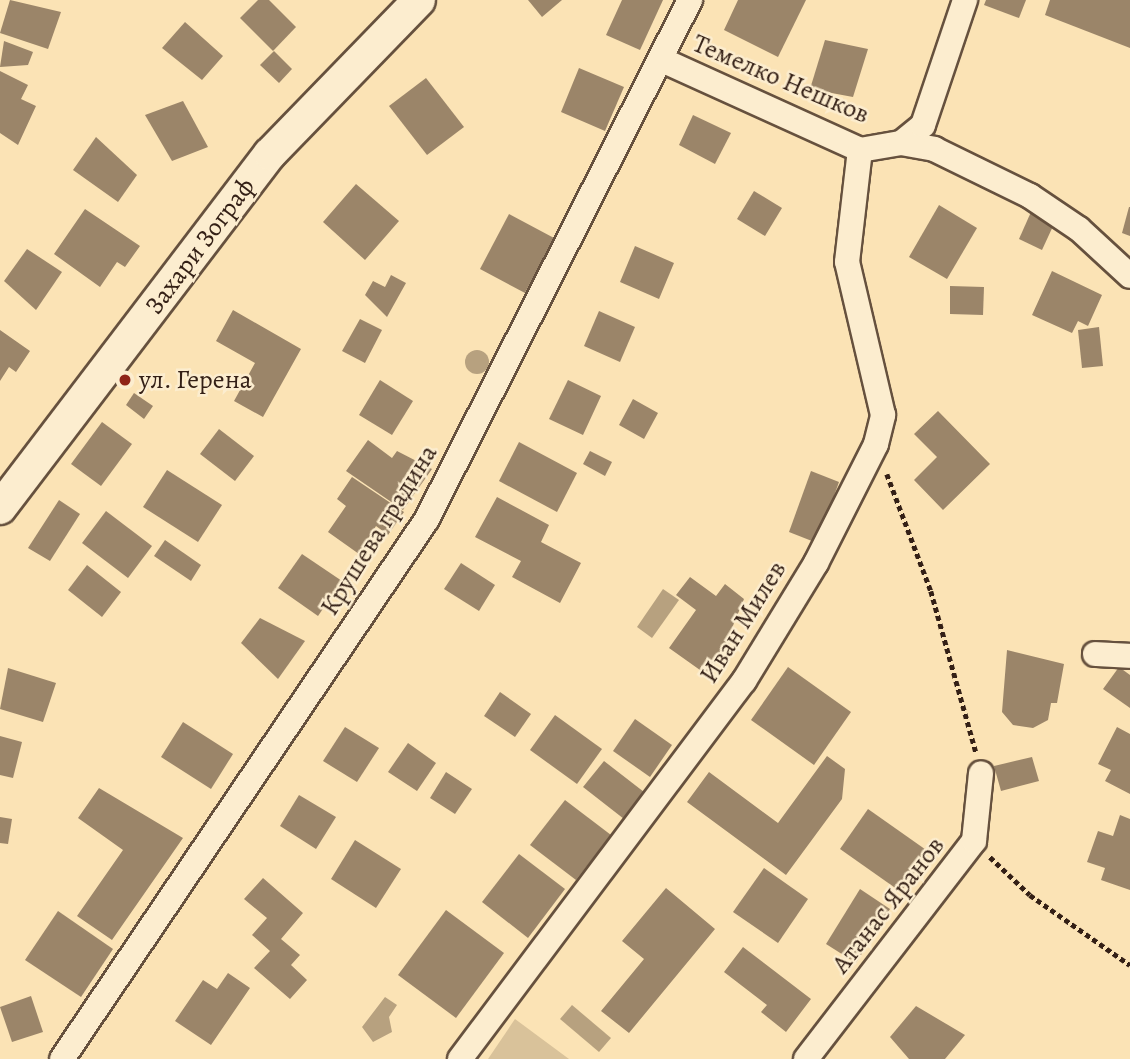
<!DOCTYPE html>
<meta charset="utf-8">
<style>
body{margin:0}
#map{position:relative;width:1130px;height:1059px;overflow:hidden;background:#fbe3b5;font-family:Alegreya,serif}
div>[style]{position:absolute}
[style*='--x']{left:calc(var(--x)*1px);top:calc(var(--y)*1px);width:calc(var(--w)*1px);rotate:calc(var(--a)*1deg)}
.green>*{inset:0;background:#d9c29a}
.water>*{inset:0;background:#b7a17f}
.round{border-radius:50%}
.building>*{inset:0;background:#9b8569}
.path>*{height:4.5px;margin-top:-2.25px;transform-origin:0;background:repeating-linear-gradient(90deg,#342016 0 5px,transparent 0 8.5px)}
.roads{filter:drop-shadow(2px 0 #66513e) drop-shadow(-2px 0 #66513e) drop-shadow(0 2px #66513e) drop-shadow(0 -2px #66513e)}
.minor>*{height:24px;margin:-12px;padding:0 12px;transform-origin:12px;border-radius:12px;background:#fcedcf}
.tertiary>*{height:32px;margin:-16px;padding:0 16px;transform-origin:16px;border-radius:16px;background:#fcedcf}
.dots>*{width:19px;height:19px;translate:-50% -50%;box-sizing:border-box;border:4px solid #fcedcf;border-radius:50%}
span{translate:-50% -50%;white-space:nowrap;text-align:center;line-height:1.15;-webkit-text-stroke:5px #fcedcf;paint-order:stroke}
.street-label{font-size:26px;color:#342016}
.poi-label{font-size:26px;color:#342016}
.left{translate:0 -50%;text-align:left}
</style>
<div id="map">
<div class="green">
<i style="clip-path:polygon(515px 1019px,569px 1059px,488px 1059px)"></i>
</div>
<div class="water">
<i class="round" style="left:465px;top:350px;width:24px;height:24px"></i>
<i style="clip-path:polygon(663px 589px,679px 600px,652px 638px,637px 627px)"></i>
<i style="clip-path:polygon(385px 997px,397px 1005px,389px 1017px,392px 1032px,373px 1042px,362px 1027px)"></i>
<i style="clip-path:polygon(572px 1005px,611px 1038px,599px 1052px,560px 1019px)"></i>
</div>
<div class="building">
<i style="clip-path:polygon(10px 0,61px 12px,48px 49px,0 33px)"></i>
<i style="clip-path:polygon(258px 0,269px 0,296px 27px,273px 51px,240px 18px)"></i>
<i style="clip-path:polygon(528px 0,562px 0,542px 17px)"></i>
<i style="clip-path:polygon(622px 0,663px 0,640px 50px,606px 35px)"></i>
<i style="clip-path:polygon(738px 0,806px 0,778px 57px,724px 30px)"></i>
<i style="clip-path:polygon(986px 0,1026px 0,1019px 18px,984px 5px)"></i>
<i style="clip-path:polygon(1050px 0,1130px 0,1130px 48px,1045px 15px)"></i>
<i style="clip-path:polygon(185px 22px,223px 56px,202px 80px,162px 48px)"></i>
<i style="clip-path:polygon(825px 40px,868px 49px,853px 97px,810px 89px)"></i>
<i style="clip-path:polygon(4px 41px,33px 52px,28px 65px,0 67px)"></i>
<i style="clip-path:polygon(274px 51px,292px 69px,279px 83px,260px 65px)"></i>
<i style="clip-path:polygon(579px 68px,624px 87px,605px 131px,561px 112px)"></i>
<i style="clip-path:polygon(0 71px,28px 85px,21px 99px,36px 106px,18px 145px,0 133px)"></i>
<i style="clip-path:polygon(426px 78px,464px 127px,427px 155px,389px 106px)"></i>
<i style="clip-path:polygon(183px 101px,208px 147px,172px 161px,145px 115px)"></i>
<i style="clip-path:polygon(693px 115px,731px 133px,715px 164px,679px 145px)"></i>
<i style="clip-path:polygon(96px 137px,137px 175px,118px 202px,73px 170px)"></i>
<i style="clip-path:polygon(356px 184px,399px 221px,365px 260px,323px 222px)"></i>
<i style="clip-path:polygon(754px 191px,782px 208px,765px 236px,737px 219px)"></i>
<i style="clip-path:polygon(939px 205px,977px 228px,947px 279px,909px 257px)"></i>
<i style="clip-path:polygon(1129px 207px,1130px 207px,1130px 236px,1122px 233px)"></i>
<i style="clip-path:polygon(85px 209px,140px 246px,125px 267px,117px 262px,100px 287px,54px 254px)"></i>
<i style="clip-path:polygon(1031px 212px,1054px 224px,1042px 250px,1019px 239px)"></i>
<i style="clip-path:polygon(509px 214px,554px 238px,525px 293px,480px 269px)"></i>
<i style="clip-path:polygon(635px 246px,674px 263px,659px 299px,620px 282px)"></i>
<i style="clip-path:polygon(27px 249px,62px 272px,36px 310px,4px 281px)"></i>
<i style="clip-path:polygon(1052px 271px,1102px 295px,1088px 326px,1078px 321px,1072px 333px,1032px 315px)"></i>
<i style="clip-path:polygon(391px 275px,406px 283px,387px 317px,365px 295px,373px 281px,385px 287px)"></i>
<i style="clip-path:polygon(950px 286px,984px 287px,983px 315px,950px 314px)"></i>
<i style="clip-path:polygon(233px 310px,301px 349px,263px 417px,234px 401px,255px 363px,216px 341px)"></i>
<i style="clip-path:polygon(599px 311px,635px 327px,620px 362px,584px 346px)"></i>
<i style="clip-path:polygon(360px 319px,382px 330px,365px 363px,342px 351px)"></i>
<i style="clip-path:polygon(1099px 327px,1103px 366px,1082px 368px,1078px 330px)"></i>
<i style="clip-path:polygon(0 330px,30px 351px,16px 372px,9px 367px,0 381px)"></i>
<i style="clip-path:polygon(380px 380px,413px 401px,392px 435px,359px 415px)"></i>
<i style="clip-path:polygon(568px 380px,601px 396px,583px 435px,549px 419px)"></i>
<i style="clip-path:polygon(134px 393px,153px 406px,144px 419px,126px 405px)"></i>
<i style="clip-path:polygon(633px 399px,658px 413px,644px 439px,619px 425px)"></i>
<i style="clip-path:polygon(938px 411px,990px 464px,943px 510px,914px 480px,937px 457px,914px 434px)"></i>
<i style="clip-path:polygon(102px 422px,132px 444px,101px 486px,71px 464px)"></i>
<i style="clip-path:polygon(219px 429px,254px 456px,235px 481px,200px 454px)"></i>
<i style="clip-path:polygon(368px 440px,392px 458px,397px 451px,432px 469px,403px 510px,346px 471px)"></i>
<i style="clip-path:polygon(519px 442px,577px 473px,557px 512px,499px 481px)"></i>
<i style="clip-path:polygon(590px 451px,612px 462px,605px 476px,583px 464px)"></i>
<i style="clip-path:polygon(167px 470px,222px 505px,198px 542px,143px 507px)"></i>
<i style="clip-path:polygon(811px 471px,839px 482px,817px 543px,789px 532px)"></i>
<i style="clip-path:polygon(352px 477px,404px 512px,388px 535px,376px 526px,359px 554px,328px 532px,346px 506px,337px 499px)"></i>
<i style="clip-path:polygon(497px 497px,549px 525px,541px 542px,581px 563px,560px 603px,512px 577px,521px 561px,475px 537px)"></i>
<i style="clip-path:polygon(59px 500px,80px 514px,50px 561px,28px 548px)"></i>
<i style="clip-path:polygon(106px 511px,152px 546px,128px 578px,82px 543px)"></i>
<i style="clip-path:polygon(165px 540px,201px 565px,191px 581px,154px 556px)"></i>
<i style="clip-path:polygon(302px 554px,342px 581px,318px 616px,278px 588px)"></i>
<i style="clip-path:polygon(461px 563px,495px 585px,479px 611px,444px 589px)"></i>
<i style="clip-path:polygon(87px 565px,121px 592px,102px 617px,68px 590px)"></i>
<i style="clip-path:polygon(690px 577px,716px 596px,725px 584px,744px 599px,730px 633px,734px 637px,707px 675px,669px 648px,696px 610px,676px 595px)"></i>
<i style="clip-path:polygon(260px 618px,305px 641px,278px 679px,241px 643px)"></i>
<i style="clip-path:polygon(1007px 650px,1064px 664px,1057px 703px,1051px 703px,1048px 720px,1033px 728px,1013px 725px,1002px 712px)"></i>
<i style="clip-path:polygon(788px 667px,851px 712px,814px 765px,751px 720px)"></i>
<i style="clip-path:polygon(1119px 667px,1130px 675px,1130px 708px,1103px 689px)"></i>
<i style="clip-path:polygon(8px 668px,56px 683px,43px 722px,0 709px)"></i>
<i style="clip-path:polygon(500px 692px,531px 714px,515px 737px,484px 716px)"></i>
<i style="clip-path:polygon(555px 715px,602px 749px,577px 784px,530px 750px)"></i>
<i style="clip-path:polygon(635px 719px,672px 745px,650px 777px,613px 751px)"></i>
<i style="clip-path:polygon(183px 722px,233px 754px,211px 789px,161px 757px)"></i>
<i style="clip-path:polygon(345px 727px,379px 748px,357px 782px,323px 761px)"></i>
<i style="clip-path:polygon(1117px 727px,1130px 734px,1130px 794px,1105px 781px,1111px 770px,1098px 764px)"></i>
<i style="clip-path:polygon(0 736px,22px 742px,13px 778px,0 775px)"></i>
<i style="clip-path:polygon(408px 743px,436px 763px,417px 791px,388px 772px)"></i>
<i style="clip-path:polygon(827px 756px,845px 769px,842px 799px,786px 875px,687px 802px,709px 772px,778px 823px)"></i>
<i style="clip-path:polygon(1032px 757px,1039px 781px,1001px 791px,994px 766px)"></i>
<i style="clip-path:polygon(604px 761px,644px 792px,624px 819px,583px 787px)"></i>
<i style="clip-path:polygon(446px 772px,472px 789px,455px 814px,430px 798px)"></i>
<i style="clip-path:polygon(99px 788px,183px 838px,112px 940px,77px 916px,123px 850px,78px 818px)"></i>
<i style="clip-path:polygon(299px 795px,336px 817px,316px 849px,280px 826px)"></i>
<i style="clip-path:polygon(565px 800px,611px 835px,576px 880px,530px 845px)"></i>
<i style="clip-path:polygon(868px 809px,929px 852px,901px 892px,840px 849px)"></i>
<i style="clip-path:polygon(1120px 815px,1130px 819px,1130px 890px,1101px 880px,1105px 868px,1087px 862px,1098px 831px,1113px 836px)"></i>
<i style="clip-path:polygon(0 817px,12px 819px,8px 844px,0 843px)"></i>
<i style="clip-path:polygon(355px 840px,401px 869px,376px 908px,331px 879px)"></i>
<i style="clip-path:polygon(519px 854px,565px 889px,528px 938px,482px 902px)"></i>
<i style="clip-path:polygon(764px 868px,808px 899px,778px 943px,733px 912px)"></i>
<i style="clip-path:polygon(263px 878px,303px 913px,281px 939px,300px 955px,291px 965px,307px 980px,290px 999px,254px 968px,270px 951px,252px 935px,267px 918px,244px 899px)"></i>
<i style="clip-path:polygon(666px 888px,715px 929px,629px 1033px,601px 1011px,644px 959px,622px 941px)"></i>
<i style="clip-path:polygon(860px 889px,890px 909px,856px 963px,826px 944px)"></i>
<i style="clip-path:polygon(446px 910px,504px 953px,456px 1018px,398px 975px)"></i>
<i style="clip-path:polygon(58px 911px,113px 949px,81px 997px,25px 960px)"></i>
<i style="clip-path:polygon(743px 947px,811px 999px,786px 1032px,761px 1012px,767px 1005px,724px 972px)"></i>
<i style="clip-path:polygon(228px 973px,250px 988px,211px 1045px,175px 1021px,203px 980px,217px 989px)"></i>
<i style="clip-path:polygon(31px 996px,43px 1032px,12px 1042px,0 1007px)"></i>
<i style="clip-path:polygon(916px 1006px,965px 1035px,945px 1059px,909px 1059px,890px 1037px)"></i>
</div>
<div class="path">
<i style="--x:887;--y:474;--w:125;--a:69.4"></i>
<i style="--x:931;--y:591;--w:167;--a:74.4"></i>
<i style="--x:990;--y:857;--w:55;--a:43.5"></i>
<i style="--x:1030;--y:895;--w:122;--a:35"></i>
</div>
<div class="roads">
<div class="minor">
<i style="--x:662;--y:60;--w:217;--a:24.4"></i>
<i style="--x:860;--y:150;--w:42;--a:-9.7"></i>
<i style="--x:901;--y:143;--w:34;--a:10"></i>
<i style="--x:934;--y:149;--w:107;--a:26.1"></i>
<i style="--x:1030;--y:196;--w:59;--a:34"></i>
<i style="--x:1079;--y:229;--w:69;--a:42.7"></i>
<i style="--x:901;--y:143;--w:28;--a:-39"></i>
<i style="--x:923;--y:125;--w:132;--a:-71.4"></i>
<i style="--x:1095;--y:654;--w:35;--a:3"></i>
<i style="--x:62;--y:1059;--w:652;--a:-55.94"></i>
<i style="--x:427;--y:519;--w:582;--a:-63.13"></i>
<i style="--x:460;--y:1059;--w:473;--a:-53.1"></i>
<i style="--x:744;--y:681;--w:138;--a:-58.6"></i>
<i style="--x:816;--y:563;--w:133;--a:-63.2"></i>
<i style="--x:876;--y:444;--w:30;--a:-76"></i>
<i style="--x:883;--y:415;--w:157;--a:-103.2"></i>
<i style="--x:847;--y:262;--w:113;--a:-83.4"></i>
<i style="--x:806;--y:1059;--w:275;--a:-52.4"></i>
<i style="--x:974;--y:841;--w:68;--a:-84.1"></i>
</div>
<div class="tertiary">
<i style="--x:0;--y:508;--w:445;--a:-52.7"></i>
<i style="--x:270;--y:154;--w:214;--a:-45.9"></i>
</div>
</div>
<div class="dots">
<i style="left:125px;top:380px;background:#8f2418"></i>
</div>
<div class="street-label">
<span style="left:781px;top:79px;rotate:23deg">Темелко Нешков</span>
<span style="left:200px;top:246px;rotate:-53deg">Захари Зограф</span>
<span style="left:379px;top:530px;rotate:-58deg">Крушева градина</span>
<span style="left:743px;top:622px;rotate:-58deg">Иван Милев</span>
<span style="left:888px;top:905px;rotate:-52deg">Атанас Яранов</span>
</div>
<div class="poi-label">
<span class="left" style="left:139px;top:380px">ул. Герена</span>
</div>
</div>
